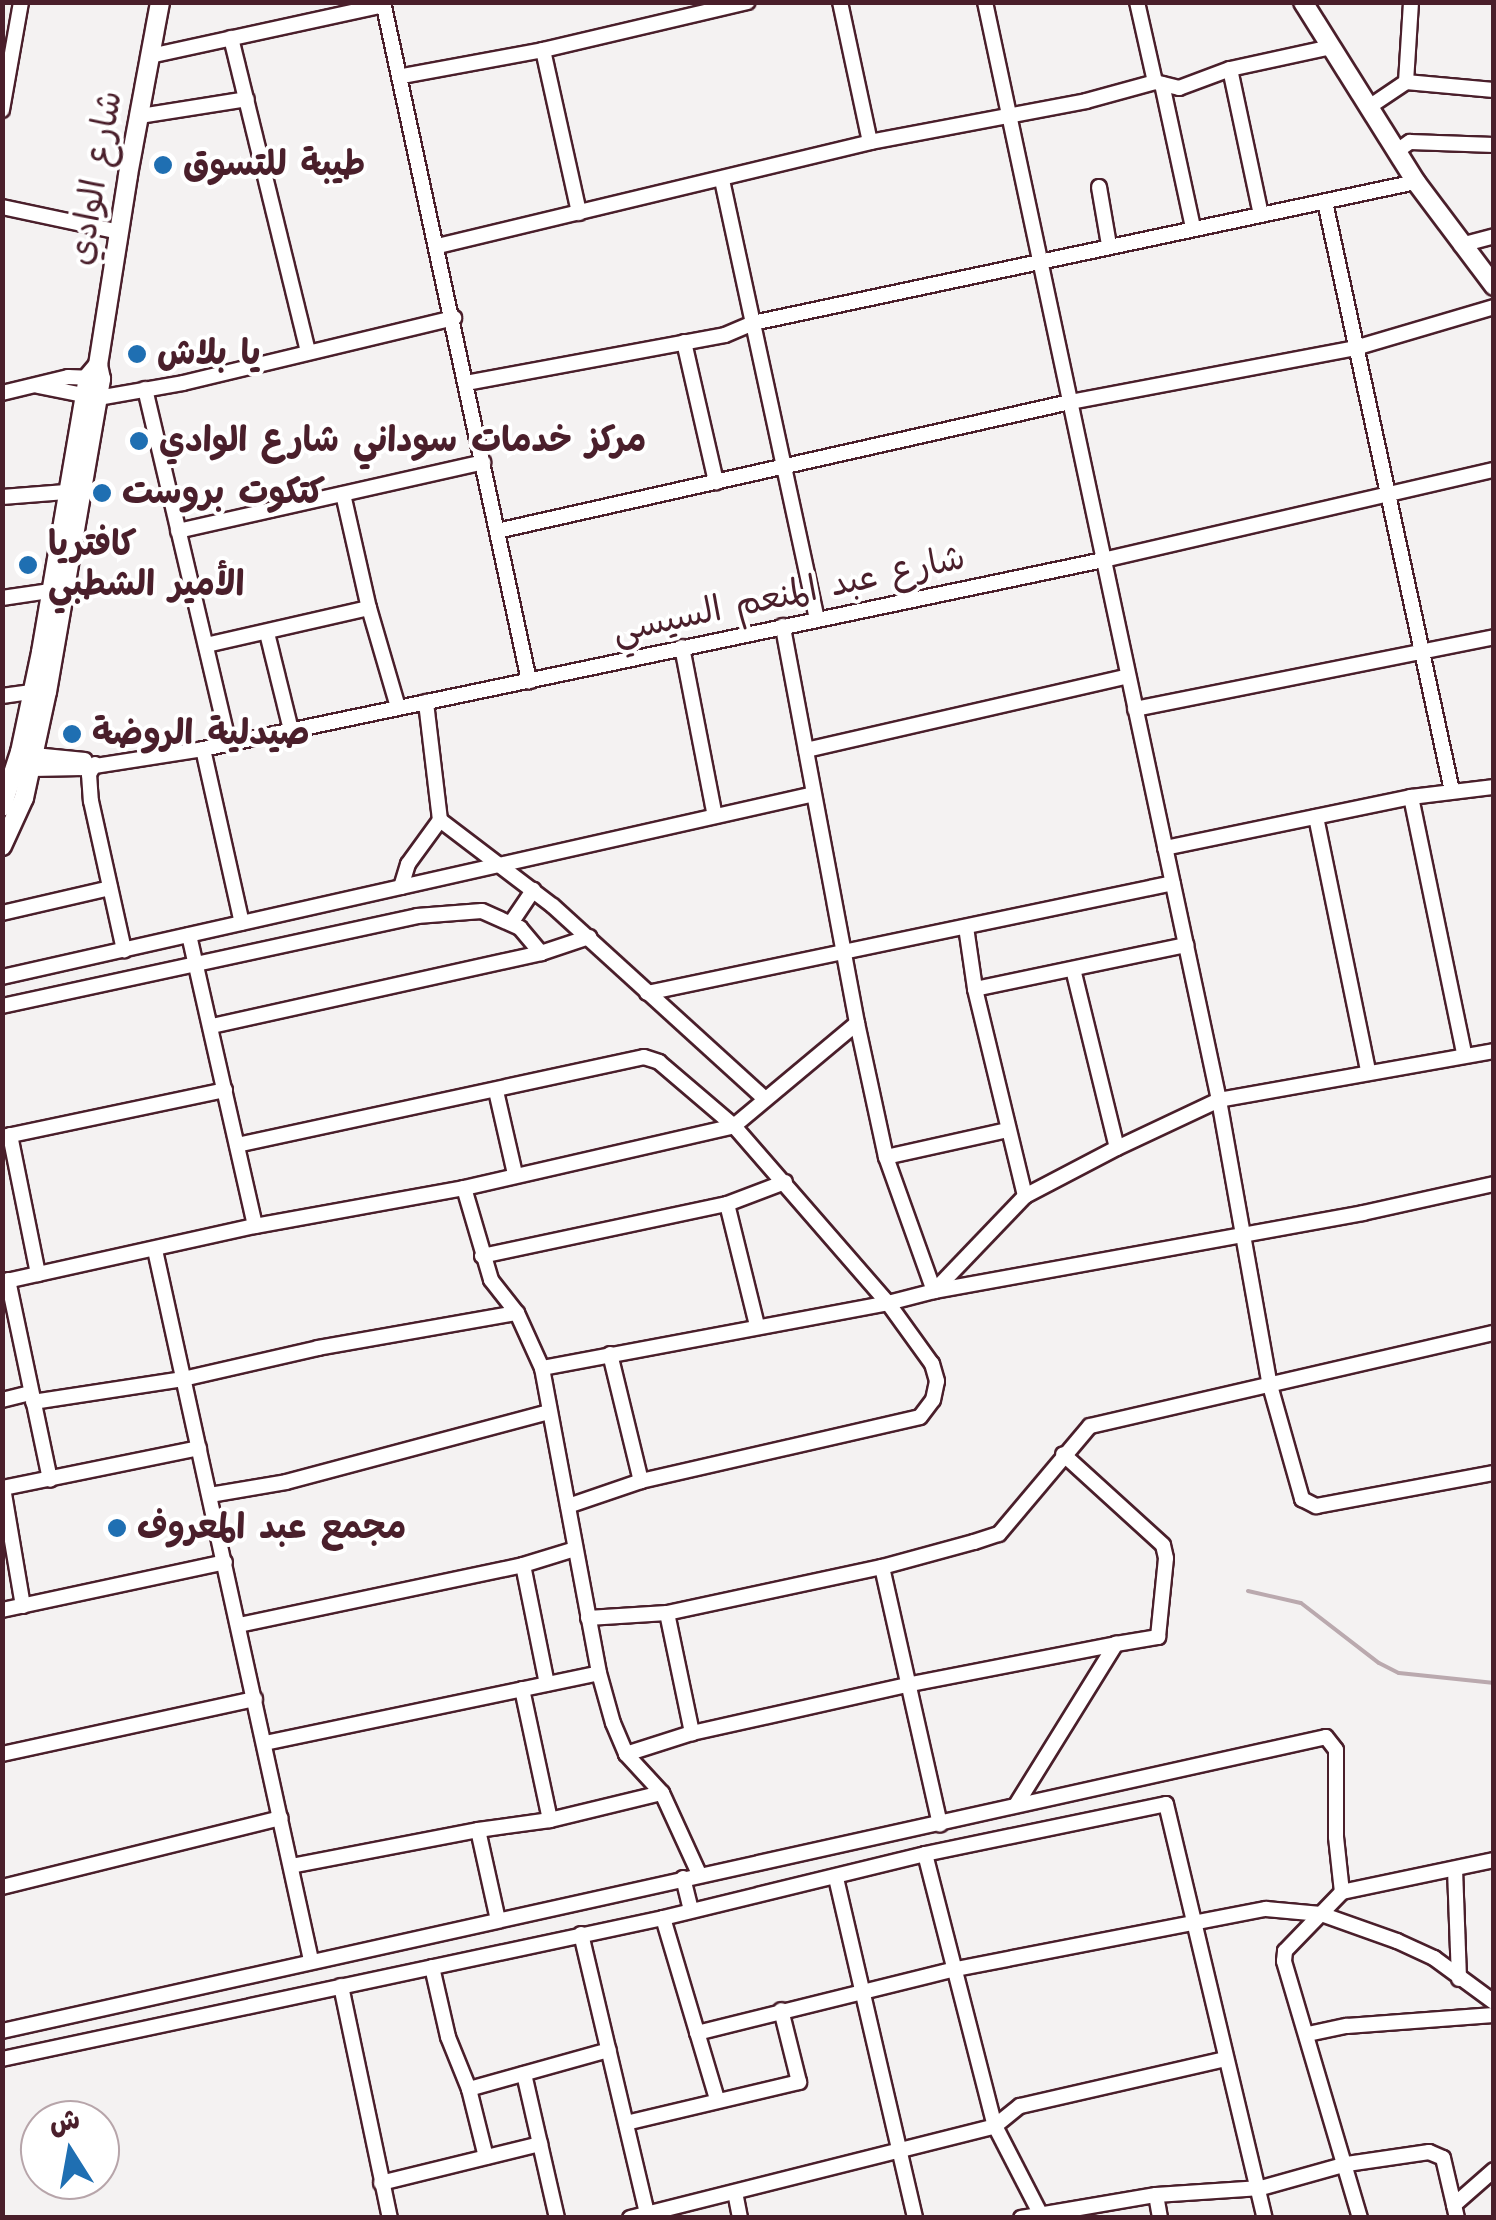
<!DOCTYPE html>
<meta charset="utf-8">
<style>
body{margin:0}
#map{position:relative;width:1496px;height:2220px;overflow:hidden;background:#f4f2f2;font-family:"Architects Daughter","Playpen Sans Arabic",sans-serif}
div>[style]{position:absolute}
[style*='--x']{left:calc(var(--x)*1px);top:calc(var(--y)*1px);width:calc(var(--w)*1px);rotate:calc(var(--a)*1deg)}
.stream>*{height:4px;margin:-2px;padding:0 2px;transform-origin:2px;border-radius:2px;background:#baa9ae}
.roads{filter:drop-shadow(2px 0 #4a1f2b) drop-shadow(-2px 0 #4a1f2b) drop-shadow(0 2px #4a1f2b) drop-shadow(0 -2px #4a1f2b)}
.minor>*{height:14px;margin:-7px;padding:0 7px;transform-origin:7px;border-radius:7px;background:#fff}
.major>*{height:18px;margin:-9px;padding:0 9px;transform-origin:9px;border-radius:9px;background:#fff}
.dots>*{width:28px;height:28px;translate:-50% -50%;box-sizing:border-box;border:5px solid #fff;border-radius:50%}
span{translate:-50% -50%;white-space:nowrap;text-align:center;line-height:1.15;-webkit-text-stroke:8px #fff;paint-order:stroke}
.poi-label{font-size:35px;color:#4a1f2b;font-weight:700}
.left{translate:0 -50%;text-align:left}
.street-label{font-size:35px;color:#4a1f2b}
.frame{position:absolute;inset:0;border:5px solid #4a1f2b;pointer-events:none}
.north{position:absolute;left:20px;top:2100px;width:100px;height:100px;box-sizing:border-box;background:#fff;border:2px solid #b7a5aa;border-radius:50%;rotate:349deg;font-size:28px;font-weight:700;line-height:40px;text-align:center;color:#4a1f2b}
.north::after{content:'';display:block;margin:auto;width:35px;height:45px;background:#1f6fb2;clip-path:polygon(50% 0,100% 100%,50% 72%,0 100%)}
</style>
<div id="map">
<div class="stream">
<i style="--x:1248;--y:1591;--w:54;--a:12.8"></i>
<i style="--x:1301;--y:1603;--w:98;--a:37.6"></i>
<i style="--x:1379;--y:1663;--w:22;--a:27"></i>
<i style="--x:1399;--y:1673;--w:96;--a:6"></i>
</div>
<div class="roads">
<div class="minor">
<i style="--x:383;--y:2;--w:695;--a:77.86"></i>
<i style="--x:840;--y:2;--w:143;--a:77.9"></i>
<i style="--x:985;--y:2;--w:1123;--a:77.97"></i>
<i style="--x:1219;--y:1100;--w:286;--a:79.9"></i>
<i style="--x:1269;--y:1382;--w:122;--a:74.2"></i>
<i style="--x:1302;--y:1499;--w:16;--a:27"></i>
<i style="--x:1316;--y:1506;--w:181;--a:-10.5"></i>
<i style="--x:1137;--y:2;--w:82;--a:77.3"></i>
<i style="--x:231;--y:38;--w:323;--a:76.2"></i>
<i style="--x:543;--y:50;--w:167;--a:77.5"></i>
<i style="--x:150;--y:56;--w:239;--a:-12.3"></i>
<i style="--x:1230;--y:69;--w:149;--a:78"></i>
<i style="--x:402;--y:76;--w:143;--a:-10.4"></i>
<i style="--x:543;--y:50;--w:210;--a:-13.2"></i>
<i style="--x:1406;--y:82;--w:88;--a:5.2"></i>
<i style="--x:1162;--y:84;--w:146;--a:77.8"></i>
<i style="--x:1369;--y:107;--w:45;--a:-34"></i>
<i style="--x:1406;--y:82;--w:80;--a:-86.4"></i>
<i style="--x:2;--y:110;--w:110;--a:-80"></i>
<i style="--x:140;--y:116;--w:108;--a:-9"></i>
<i style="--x:1397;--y:151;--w:16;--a:-35"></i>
<i style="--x:1410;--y:142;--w:84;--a:2"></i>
<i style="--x:722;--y:180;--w:449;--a:77.8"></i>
<i style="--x:1099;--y:187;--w:59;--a:80.2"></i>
<i style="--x:1325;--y:202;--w:603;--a:77.83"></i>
<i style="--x:2;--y:207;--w:121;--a:12"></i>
<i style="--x:1461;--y:245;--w:34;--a:-15"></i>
<i style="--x:438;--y:246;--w:444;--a:-13.5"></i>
<i style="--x:870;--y:142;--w:220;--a:-10.7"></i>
<i style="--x:1086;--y:101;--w:72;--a:-15.4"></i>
<i style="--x:1155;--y:82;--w:25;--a:14"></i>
<i style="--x:1179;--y:88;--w:54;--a:-20.4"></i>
<i style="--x:1230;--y:69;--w:103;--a:-12.3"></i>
<i style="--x:684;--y:342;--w:144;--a:77.1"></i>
<i style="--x:466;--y:383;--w:263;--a:-10.5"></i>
<i style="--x:725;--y:335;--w:30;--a:-23"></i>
<i style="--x:753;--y:323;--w:678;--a:-12.01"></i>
<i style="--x:38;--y:386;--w:61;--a:11.3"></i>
<i style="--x:98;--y:398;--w:86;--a:-10"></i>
<i style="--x:183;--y:383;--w:279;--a:-13.5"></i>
<i style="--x:145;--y:389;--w:364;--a:76.7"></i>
<i style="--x:2;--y:393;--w:68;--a:-13.6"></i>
<i style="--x:68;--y:377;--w:26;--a:2"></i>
<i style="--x:343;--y:494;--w:117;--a:77.2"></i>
<i style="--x:369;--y:608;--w:103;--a:73.7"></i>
<i style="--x:2;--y:497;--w:64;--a:-4.5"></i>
<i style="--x:178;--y:531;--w:313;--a:-12.7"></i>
<i style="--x:497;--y:531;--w:587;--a:-12.69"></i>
<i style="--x:1070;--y:402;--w:290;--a:-10.7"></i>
<i style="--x:1355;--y:348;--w:145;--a:-16.4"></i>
<i style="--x:2;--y:598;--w:49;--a:-8.3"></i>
<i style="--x:267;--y:633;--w:100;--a:76.1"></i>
<i style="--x:206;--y:645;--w:167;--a:-12.8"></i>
<i style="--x:682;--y:647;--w:172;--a:79"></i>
<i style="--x:2;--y:696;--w:30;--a:-8"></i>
<i style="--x:1135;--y:709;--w:366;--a:-11.3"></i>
<i style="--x:203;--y:749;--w:178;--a:77.4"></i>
<i style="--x:806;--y:750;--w:330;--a:-12.9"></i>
<i style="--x:34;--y:755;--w:51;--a:5.6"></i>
<i style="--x:95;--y:764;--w:12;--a:121"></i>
<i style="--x:89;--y:774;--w:27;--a:86"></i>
<i style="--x:91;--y:801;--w:153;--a:77.5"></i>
<i style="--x:32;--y:769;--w:50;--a:-1.1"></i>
<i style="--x:82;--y:768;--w:122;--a:-8.9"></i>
<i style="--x:203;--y:749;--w:920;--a:-11.86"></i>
<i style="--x:1103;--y:560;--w:401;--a:-13"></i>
<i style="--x:1411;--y:797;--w:262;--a:78.3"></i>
<i style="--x:1316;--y:817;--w:259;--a:78.4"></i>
<i style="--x:440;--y:820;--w:142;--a:37.3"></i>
<i style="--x:553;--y:906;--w:285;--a:42.3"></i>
<i style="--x:1165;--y:848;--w:251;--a:-11.7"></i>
<i style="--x:1411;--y:797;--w:84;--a:-6.9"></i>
<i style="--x:401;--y:887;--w:24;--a:-73"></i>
<i style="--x:408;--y:864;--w:54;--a:-54"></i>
<i style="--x:440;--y:820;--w:119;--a:-96.8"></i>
<i style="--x:2;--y:913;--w:111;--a:-13"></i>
<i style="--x:511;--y:923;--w:40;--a:-56"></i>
<i style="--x:966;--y:927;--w:63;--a:81.7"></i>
<i style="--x:975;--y:989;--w:213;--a:76.4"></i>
<i style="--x:189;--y:935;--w:298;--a:77.2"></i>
<i style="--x:1073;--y:969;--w:184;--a:76.2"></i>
<i style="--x:2;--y:977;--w:832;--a:-12.7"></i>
<i style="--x:975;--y:989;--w:216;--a:-11.8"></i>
<i style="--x:647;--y:993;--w:537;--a:-11.81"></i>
<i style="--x:2;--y:1006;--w:425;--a:-12.2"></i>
<i style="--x:417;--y:916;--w:65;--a:-4.4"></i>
<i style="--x:482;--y:911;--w:42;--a:24.1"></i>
<i style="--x:520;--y:928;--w:33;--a:50"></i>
<i style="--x:857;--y:1023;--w:137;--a:77.8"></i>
<i style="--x:886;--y:1157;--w:142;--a:70.3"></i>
<i style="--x:934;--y:1291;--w:436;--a:-10.3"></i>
<i style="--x:1363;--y:1213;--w:134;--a:-12.5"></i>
<i style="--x:212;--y:1026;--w:337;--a:-12.5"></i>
<i style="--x:541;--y:953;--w:51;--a:-18.4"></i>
<i style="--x:496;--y:1091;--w:85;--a:77.1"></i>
<i style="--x:10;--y:1135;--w:142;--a:78.6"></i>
<i style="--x:2;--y:1137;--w:228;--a:-11.9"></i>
<i style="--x:237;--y:1145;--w:416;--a:-12.2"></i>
<i style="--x:644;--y:1057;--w:16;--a:18"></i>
<i style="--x:659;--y:1062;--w:99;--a:40.5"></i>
<i style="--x:734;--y:1126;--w:235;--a:49"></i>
<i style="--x:886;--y:1157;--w:125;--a:-12.5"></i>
<i style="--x:464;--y:1188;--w:96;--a:73.6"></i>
<i style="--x:491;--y:1280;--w:42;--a:51.8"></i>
<i style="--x:517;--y:1313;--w:60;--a:65.6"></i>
<i style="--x:542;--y:1368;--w:310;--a:79.4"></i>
<i style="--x:599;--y:1673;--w:52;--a:74.4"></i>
<i style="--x:613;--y:1723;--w:34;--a:67"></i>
<i style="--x:626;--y:1754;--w:53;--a:47.3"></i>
<i style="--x:662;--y:1793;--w:89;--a:65.4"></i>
<i style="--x:727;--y:1204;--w:125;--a:76.1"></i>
<i style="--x:155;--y:1250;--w:727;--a:77.61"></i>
<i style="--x:482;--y:1256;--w:250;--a:-12"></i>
<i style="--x:727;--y:1204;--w:62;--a:-20.8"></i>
<i style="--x:8;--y:1280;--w:204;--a:78.1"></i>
<i style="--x:2;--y:1282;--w:259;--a:-12.5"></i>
<i style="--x:255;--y:1226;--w:212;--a:-10.3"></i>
<i style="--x:464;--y:1188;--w:277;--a:-12.9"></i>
<i style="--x:734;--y:1126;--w:160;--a:-39.9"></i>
<i style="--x:857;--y:1023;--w:404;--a:-100.6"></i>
<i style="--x:610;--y:1354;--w:131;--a:76.3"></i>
<i style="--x:542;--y:1368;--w:352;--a:-10.6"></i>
<i style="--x:2;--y:1400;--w:30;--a:-14"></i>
<i style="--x:33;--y:1402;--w:152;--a:-8.7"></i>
<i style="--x:183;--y:1379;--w:139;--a:-12.9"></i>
<i style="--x:318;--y:1348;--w:202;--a:-10"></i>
<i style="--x:210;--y:1495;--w:77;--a:-9.7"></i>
<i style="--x:286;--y:1482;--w:272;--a:-14.9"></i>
<i style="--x:568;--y:1506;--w:77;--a:-18.9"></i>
<i style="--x:641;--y:1481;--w:286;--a:-12.9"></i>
<i style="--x:920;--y:1417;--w:21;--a:-53"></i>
<i style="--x:933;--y:1400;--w:19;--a:-78"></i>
<i style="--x:937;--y:1381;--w:18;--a:-106"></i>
<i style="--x:932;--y:1364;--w:75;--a:-125.8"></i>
<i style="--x:888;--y:1303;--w:48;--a:-14.6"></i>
<i style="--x:934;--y:1291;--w:132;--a:-46.2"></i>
<i style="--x:1025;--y:1196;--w:104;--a:-27.6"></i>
<i style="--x:1117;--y:1148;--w:113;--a:-25.2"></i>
<i style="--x:1219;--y:1100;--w:279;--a:-10.1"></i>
<i style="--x:523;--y:1565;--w:121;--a:78.6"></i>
<i style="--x:882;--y:1567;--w:264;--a:77.3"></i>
<i style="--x:23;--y:1606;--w:120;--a:-99.6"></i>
<i style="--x:3;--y:1488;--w:200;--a:-11.5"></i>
<i style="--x:2;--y:1610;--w:228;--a:-12.1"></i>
<i style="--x:667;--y:1613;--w:123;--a:78.2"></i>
<i style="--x:588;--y:1618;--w:79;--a:-3.6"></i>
<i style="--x:667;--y:1613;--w:220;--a:-12.1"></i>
<i style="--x:882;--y:1567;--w:95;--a:-15.2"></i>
<i style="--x:974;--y:1542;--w:26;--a:-18"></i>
<i style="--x:999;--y:1534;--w:141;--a:-49.9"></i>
<i style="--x:1090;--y:1426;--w:415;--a:-13"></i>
<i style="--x:239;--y:1625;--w:290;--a:-11.9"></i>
<i style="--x:523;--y:1565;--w:54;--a:-17.1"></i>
<i style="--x:522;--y:1689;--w:134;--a:77.9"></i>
<i style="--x:265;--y:1743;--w:341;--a:-11.8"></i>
<i style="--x:2;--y:1754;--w:259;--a:-12.3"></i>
<i style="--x:626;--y:1754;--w:69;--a:-17.7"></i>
<i style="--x:692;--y:1733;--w:219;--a:-12.6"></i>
<i style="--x:906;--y:1685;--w:214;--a:-11"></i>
<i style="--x:1016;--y:1805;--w:190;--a:-58.2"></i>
<i style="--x:1116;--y:1644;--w:43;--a:-9.5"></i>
<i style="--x:1158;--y:1637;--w:79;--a:-84.2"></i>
<i style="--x:1166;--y:1558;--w:13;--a:-103"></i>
<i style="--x:1163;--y:1545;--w:135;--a:-137.7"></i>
<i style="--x:478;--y:1830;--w:92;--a:77.5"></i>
<i style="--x:925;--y:1854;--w:281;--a:75.6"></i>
<i style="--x:995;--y:2126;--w:102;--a:62.7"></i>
<i style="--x:291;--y:1866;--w:190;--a:-10.9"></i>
<i style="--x:478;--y:1830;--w:73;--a:-7.9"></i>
<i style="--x:550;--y:1820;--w:115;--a:-13.6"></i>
<i style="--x:1455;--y:1869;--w:110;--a:87.9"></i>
<i style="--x:683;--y:1878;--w:33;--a:76"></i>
<i style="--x:836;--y:1878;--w:349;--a:76.9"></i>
<i style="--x:2;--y:1887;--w:287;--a:-13.9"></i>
<i style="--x:663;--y:1918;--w:189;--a:73.4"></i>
<i style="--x:581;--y:1934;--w:292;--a:76.7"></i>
<i style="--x:432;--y:1967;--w:72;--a:77.1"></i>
<i style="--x:448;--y:2037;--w:56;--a:68"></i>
<i style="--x:469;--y:2089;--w:70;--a:76"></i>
<i style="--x:341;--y:1986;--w:237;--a:78.1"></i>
<i style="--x:2;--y:2031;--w:1356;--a:-12.52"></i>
<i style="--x:1326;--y:1737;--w:16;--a:52"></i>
<i style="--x:1336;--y:1750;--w:87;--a:90"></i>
<i style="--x:1336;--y:1837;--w:55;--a:83.8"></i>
<i style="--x:697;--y:2033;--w:262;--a:-13.9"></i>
<i style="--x:951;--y:1970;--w:321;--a:-11"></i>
<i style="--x:1266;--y:1909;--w:55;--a:5.2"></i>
<i style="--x:1321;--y:1914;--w:81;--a:19.6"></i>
<i style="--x:1397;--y:1941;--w:41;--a:24.7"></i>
<i style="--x:1434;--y:1958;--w:74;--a:36.3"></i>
<i style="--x:1308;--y:2034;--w:40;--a:-12"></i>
<i style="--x:1347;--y:2026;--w:147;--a:-4.3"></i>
<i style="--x:2;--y:2059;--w:676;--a:-12.04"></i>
<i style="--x:663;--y:1918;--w:270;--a:-13.7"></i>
<i style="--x:925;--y:1854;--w:246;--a:-11.7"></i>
<i style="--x:1166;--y:1804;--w:426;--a:76.6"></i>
<i style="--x:524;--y:2074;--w:148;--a:77.1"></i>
<i style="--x:469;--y:2089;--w:145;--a:-15.6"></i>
<i style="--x:626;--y:2123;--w:178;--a:-13.3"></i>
<i style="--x:799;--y:2082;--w:74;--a:-104"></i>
<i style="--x:381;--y:2183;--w:164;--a:-13.8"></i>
<i style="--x:735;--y:2192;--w:26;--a:79"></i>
<i style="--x:1156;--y:2195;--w:23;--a:80"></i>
<i style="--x:630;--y:2218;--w:376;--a:-14.1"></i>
<i style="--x:995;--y:2126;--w:32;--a:-39"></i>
<i style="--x:1020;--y:2106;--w:211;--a:-12.9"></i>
<i style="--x:1021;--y:2218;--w:137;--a:-9.7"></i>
<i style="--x:1156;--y:2195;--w:105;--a:-3.8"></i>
<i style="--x:1261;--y:2188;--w:89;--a:-15.6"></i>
<i style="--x:1347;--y:2164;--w:83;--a:-8.3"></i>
<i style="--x:1429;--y:2152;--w:15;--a:23"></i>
<i style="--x:1443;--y:2158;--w:48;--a:76.8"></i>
<i style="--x:1360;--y:2218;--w:268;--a:-106.5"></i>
<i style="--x:1284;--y:1961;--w:10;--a:-84"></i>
<i style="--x:1285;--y:1951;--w:82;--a:-46"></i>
<i style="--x:1342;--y:1892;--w:155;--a:-11.9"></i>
<i style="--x:1457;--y:2218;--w:13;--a:-103"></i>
<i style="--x:1454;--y:2205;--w:53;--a:-41.2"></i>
</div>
<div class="major">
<i style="--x:1303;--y:2;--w:213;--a:57.9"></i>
<i style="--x:1416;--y:182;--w:130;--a:53.1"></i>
<i style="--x:2;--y:807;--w:58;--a:-71.9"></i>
<i style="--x:20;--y:752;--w:102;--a:-78.1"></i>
<i style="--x:41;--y:652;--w:279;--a:-80.3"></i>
<i style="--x:88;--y:377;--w:16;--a:-50"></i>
<i style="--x:2;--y:846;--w:53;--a:-65.4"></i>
<i style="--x:24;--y:798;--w:108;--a:-77.8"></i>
<i style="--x:47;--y:692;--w:318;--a:-80.2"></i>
<i style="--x:101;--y:379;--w:14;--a:-102"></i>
<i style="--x:98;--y:365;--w:192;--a:-81"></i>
<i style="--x:128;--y:175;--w:176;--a:-79.5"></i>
</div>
</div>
<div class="dots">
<i style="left:163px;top:165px;background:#1f6fb2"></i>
<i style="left:137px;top:354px;background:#1f6fb2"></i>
<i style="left:139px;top:441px;background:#1f6fb2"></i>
<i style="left:102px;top:493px;background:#1f6fb2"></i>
<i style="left:28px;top:565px;background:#1f6fb2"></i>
<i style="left:72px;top:734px;background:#1f6fb2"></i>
<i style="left:117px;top:1528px;background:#1f6fb2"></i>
</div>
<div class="poi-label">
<span class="left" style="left:183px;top:165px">طيبة للتسوق</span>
<span class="left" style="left:157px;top:354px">يا بلاش</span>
<span class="left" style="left:159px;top:441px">مركز خدمات سوداني شارع الوادي</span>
<span class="left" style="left:122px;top:493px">كتكوت بروست</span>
<span class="left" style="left:48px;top:565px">كافتريا<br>الأمير الشطبي</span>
<span class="left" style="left:92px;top:734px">صيدلية الروضة</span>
<span class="left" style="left:137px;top:1528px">مجمع عبد المعروف</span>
</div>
<div class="street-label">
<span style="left:96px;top:178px;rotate:-80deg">شارع الوادي</span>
<span style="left:789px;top:595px;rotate:-12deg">شارع عبد المنعم السيسي</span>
</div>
<div class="frame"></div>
<div class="north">ش</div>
</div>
